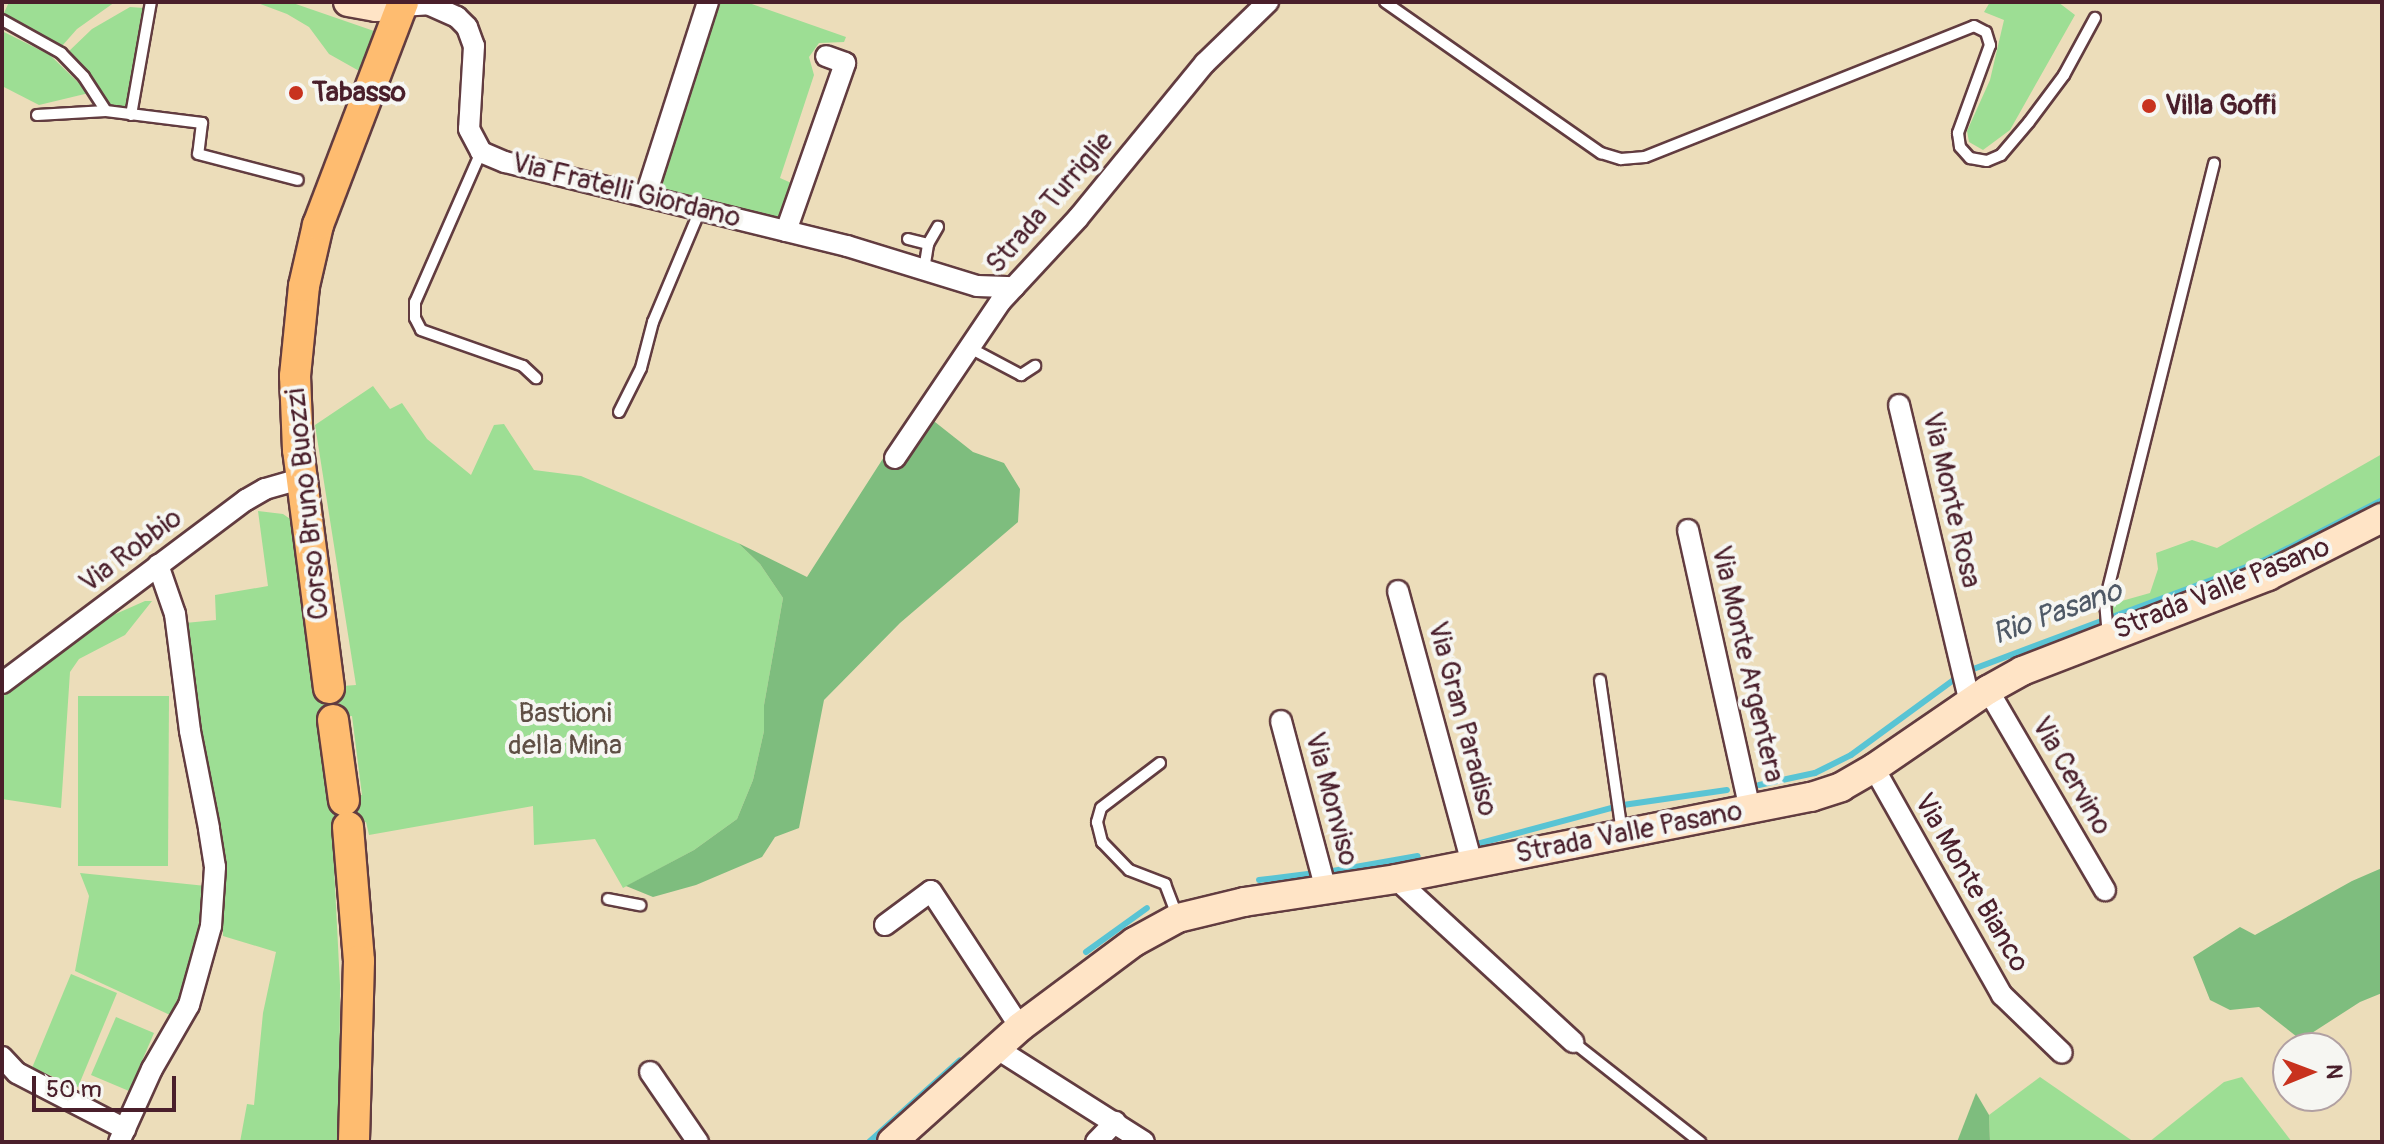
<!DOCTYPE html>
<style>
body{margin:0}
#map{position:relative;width:2384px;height:1144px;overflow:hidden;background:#ecddba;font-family:Pangolin,sans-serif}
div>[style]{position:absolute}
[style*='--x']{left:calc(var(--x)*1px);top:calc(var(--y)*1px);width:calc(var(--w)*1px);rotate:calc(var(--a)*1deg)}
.green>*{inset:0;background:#9dde94}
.forest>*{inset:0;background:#7ebd7e}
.stream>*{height:6px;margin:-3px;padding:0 3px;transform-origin:3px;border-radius:3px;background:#59c4d4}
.roads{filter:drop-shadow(2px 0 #623c40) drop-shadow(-2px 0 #623c40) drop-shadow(0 2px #623c40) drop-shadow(0 -2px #623c40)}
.lane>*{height:10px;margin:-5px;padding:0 5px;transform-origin:5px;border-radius:5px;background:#fff}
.street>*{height:20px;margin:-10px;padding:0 10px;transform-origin:10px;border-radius:10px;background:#fff}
.secondary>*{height:28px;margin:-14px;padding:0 14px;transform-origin:14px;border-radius:14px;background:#ffe4c6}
.primary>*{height:30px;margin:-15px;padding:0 15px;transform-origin:15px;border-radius:15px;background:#febc70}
.dots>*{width:22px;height:22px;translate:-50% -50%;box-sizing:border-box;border:4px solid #f6f6f2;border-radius:50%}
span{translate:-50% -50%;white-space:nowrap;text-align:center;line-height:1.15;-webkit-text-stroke:8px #f6f6f2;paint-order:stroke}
.poi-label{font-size:28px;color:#4a1f2b;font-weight:700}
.left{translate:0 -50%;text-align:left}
.street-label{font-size:28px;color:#4a1f2b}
.park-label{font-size:28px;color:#5f4f45}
.water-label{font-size:30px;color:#4f5966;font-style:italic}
.frame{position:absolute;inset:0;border:4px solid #4a1f2b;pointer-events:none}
.north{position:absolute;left:2272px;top:1032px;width:80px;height:80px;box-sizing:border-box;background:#f6f6f2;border:2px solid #b1a0a2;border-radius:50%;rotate:89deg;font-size:22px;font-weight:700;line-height:32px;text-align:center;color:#4a1f2b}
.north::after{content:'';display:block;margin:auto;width:28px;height:36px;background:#c8321e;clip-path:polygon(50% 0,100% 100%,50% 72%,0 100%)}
.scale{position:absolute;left:32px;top:1076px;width:144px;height:36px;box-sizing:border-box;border:4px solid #4a1f2b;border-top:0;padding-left:10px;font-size:24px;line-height:28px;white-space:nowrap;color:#4a1f2b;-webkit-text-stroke:6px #f6f6f2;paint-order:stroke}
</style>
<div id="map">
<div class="green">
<i style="clip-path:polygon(9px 2px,115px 2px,77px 29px,62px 46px,3px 15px)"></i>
<i style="clip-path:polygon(255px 2px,290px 2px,374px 31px,361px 72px,329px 54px,309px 27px,287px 14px)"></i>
<i style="clip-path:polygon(717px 2px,746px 2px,846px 37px,844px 42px,819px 43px,809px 57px,814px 75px,780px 178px,796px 185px,784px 221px,666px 192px,660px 184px)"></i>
<i style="clip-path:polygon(1990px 2px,2058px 2px,2075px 15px,2010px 130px,1983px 150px,1969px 142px,1967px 131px,1990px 80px,2004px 20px,1984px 12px)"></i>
<i style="clip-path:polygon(130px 7px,144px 8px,128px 109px,108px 105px,87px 71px,67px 53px,92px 29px)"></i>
<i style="clip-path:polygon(2px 31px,50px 55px,89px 93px,39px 105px,2px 86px)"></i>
<i style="clip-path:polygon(evenodd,373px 386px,390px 409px,402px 403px,427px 439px,471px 475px,494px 425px,504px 424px,534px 470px,581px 476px,738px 543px,760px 564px,783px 598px,764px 705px,764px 731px,753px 780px,737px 819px,694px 850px,623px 888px,595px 839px,534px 845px,533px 806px,369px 835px,366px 822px,332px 827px,340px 985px,339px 1142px,240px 1142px,247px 1104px,254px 1105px,263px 1013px,276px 952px,223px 936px,223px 848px,200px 750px,185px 623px,216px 620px,215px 595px,268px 586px,258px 511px,283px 514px,293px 521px,316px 688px,356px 685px,315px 425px,373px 386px,352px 716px,362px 795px,329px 799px,319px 720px,352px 716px)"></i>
<i style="clip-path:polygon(2382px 454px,2382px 500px,2265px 560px,2112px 617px,2111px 604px,2150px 593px,2158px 569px,2156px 553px,2192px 540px,2217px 548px)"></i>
<i style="clip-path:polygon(145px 601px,152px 601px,125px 635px,79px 659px,70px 672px,61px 808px,2px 799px,2px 697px,102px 620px)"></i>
<i style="clip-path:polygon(78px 696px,169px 696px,168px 866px,78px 866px)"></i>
<i style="clip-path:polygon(80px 873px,206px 886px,192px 977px,170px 1015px,75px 971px,89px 896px)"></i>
<i style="clip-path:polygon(71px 974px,117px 993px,78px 1087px,32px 1068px)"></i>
<i style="clip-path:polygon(116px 1017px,154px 1033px,129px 1091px,91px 1075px)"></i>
<i style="clip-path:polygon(2040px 1077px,2134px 1142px,1990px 1142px,1989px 1115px)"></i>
<i style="clip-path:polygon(2242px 1077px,2292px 1142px,2149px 1142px,2224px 1082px)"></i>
</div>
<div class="forest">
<i style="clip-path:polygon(916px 407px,973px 452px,1004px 463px,1020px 489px,1018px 522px,900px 623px,824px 700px,799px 828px,775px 837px,762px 857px,696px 885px,653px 897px,626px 886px,694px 850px,737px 819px,753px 780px,764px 731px,764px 705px,783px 598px,760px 564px,738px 543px,807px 577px)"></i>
<i style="clip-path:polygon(2382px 868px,2382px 993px,2360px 1002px,2301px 1040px,2259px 1007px,2230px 1010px,2210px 1000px,2193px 957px,2240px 927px,2255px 935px,2352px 881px)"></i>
<i style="clip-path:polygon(1976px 1093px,1989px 1115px,1990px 1142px,1957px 1142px)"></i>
</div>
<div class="stream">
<i style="--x:1968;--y:671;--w:317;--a:-20.5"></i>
<i style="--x:2265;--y:560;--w:131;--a:-27.1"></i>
<i style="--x:1759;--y:785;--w:57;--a:-12.1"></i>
<i style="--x:1815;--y:773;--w:40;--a:-26.6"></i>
<i style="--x:1851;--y:755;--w:134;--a:-36.2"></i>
<i style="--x:1477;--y:844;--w:151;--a:-15"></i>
<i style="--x:1623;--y:805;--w:105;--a:-8.2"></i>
<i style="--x:1327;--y:872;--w:92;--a:-10"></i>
<i style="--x:1259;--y:880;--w:57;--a:-7"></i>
<i style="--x:1086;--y:952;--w:75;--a:-35.8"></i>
<i style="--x:869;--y:1142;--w:122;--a:-42"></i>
</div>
<div class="roads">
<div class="lane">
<i style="--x:1385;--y:2;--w:264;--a:35"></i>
<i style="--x:1601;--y:153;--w:21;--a:17"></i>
<i style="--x:1621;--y:159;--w:24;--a:-5"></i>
<i style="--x:1645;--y:157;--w:354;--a:-21.7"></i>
<i style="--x:1974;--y:26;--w:13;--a:27"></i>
<i style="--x:1986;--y:32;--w:14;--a:73"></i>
<i style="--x:1990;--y:45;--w:94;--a:110"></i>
<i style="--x:1958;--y:133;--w:14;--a:82"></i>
<i style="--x:1960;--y:147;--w:15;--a:48"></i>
<i style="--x:1970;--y:158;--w:17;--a:10"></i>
<i style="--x:1987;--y:161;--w:15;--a:-23"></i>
<i style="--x:2001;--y:155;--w:43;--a:-49.7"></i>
<i style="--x:2029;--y:122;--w:59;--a:-53.3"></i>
<i style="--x:2064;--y:75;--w:65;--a:-61.5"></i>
<i style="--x:2;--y:20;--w:68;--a:29.2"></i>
<i style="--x:61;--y:53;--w:33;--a:46"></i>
<i style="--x:84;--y:77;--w:40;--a:57.1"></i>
<i style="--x:106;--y:111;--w:97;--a:7.1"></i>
<i style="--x:202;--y:123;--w:31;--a:97"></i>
<i style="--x:198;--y:154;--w:103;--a:14.6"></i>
<i style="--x:37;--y:115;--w:69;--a:-3.3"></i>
<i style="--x:131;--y:115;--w:115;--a:-80"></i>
<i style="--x:481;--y:152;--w:164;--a:113.7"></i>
<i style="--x:415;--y:302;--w:16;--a:90"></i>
<i style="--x:415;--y:318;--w:13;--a:63"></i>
<i style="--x:421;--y:330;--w:108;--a:19.4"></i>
<i style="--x:523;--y:366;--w:18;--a:43"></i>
<i style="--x:908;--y:239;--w:21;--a:14"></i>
<i style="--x:924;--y:270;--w:26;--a:-81"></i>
<i style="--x:928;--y:244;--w:20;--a:-60"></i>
<i style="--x:970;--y:348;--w:58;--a:27.9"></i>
<i style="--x:1021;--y:375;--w:17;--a:-33"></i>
<i style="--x:619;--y:412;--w:49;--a:-63.4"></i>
<i style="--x:641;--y:368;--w:48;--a:-75.4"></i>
<i style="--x:653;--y:322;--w:121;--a:-67.2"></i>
<i style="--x:2108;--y:636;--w:35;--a:-95"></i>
<i style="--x:2105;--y:601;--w:451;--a:-76"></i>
<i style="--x:1600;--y:680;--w:154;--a:81.8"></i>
<i style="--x:1160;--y:763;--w:74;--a:142.7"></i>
<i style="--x:1101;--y:808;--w:15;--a:106"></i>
<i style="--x:1097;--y:822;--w:21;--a:76"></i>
<i style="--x:1102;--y:842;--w:39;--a:46"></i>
<i style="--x:1129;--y:870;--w:39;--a:21"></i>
<i style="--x:1165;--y:884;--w:34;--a:69"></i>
<i style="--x:608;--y:899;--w:33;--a:11"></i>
<i style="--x:1573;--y:1042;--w:162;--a:38.2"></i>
</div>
<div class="street">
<i style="--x:402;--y:6;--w:26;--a:-4"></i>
<i style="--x:428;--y:4;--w:32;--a:24"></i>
<i style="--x:457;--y:17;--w:14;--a:45"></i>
<i style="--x:467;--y:27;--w:20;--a:70"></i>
<i style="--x:474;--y:46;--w:83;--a:93.4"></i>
<i style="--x:469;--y:129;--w:26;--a:62"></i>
<i style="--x:481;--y:152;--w:26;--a:23"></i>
<i style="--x:505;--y:162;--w:352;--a:13.8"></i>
<i style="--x:847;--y:246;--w:136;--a:17.1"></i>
<i style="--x:977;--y:286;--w:37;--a:2"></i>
<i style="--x:646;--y:195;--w:203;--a:-72.2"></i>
<i style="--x:786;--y:231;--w:178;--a:-70.6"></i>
<i style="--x:845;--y:63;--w:20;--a:-160"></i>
<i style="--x:1899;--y:405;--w:305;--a:76.6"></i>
<i style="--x:895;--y:458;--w:189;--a:-56"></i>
<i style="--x:1001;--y:301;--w:113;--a:-47.1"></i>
<i style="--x:1078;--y:218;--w:200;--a:-50.7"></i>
<i style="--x:1205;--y:63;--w:88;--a:-44.1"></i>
<i style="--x:1688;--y:530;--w:287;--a:77.5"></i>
<i style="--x:1398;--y:591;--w:282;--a:74.8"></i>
<i style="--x:2;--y:683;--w:305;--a:-36.9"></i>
<i style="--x:246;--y:500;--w:22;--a:-30"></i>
<i style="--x:265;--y:489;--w:36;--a:-16"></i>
<i style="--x:1988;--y:690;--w:232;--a:59.7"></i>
<i style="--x:1281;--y:721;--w:175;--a:75.1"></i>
<i style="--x:1874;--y:768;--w:261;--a:60.6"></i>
<i style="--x:2002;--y:995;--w:83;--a:44"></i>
<i style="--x:1396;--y:879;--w:241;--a:42.6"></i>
<i style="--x:885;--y:925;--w:57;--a:-36.5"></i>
<i style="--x:931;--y:891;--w:163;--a:56.8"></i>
<i style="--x:996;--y:1048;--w:175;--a:32.4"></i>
<i style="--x:2;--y:1057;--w:22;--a:47"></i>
<i style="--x:17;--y:1073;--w:122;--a:27.4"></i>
<i style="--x:650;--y:1072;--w:85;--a:55.6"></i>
<i style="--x:119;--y:1142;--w:80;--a:-65.7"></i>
<i style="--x:152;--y:1069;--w:74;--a:-60"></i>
<i style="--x:189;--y:1005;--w:82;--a:-74.4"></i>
<i style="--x:211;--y:926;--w:59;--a:-86.1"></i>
<i style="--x:215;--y:867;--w:39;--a:-99"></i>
<i style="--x:209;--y:828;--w:99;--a:-101.1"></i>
<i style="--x:190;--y:731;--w:118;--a:-97.3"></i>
<i style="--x:175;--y:614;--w:52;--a:-109.1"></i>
<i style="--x:1096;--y:1142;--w:28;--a:-46"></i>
</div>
<div class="secondary">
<i style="--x:348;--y:2;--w:28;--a:10"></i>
<i style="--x:376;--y:7;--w:26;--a:-2"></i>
<i style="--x:892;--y:1142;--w:172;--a:-41.9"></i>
<i style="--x:1020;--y:1027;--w:142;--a:-36.7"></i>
<i style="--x:1134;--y:942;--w:50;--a:-28.6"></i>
<i style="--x:1178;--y:918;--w:68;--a:-13.6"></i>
<i style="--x:1244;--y:902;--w:154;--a:-8.6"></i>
<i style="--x:1396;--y:879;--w:423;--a:-11.2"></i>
<i style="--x:1811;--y:797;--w:32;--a:-18"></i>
<i style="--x:1841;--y:787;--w:38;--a:-30"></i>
<i style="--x:1874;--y:768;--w:138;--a:-34.4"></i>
<i style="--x:1988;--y:690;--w:39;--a:-29"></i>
<i style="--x:2022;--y:671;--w:264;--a:-21.1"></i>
<i style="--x:2268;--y:576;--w:128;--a:-27"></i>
</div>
<div class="primary">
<i style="--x:329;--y:688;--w:240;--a:-97.4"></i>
<i style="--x:298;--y:450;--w:74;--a:-92.3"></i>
<i style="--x:295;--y:376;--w:90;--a:-84.3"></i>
<i style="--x:304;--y:286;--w:63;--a:-77.1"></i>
<i style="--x:318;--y:225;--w:239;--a:-69.1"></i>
<i style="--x:333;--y:720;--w:81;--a:82.2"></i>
<i style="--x:348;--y:827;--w:134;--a:85.3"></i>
<i style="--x:359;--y:961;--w:181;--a:91.6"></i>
</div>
</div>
<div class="dots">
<i style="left:296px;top:93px;background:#c8321e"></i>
<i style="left:2149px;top:106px;background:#c8321e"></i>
</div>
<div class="poi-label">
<span class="left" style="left:312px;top:93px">Tabasso</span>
<span class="left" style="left:2165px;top:106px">Villa Goffi</span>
</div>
<div class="street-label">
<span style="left:626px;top:191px;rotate:14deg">Via Fratelli Giordano</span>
<span style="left:1050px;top:203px;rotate:-49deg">Strada Turriglie</span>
<span style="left:1951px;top:500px;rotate:77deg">Via Monte Rosa</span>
<span style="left:308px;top:504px;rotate:-96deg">Corso Bruno Buozzi</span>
<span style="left:131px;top:551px;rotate:-37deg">Via Robbio</span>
<span style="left:2222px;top:589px;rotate:-22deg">Strada Valle Pasano</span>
<span style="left:1747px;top:664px;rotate:77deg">Via Monte Argentera</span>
<span style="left:1462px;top:719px;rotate:75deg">Via Gran Paradiso</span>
<span style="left:2071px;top:776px;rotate:60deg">Via Cervino</span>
<span style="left:1331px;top:799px;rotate:75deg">Via Monviso</span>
<span style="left:1629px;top:833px;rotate:-11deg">Strada Valle Pasano</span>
<span style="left:1971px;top:883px;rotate:60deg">Via Monte Bianco</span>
</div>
<div class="park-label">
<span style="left:565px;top:730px">Bastioni<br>della Mina</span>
</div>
<div class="water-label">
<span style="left:2057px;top:613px;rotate:-20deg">Rio Pasano</span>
</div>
<div class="frame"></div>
<div class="north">N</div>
<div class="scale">50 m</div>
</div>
